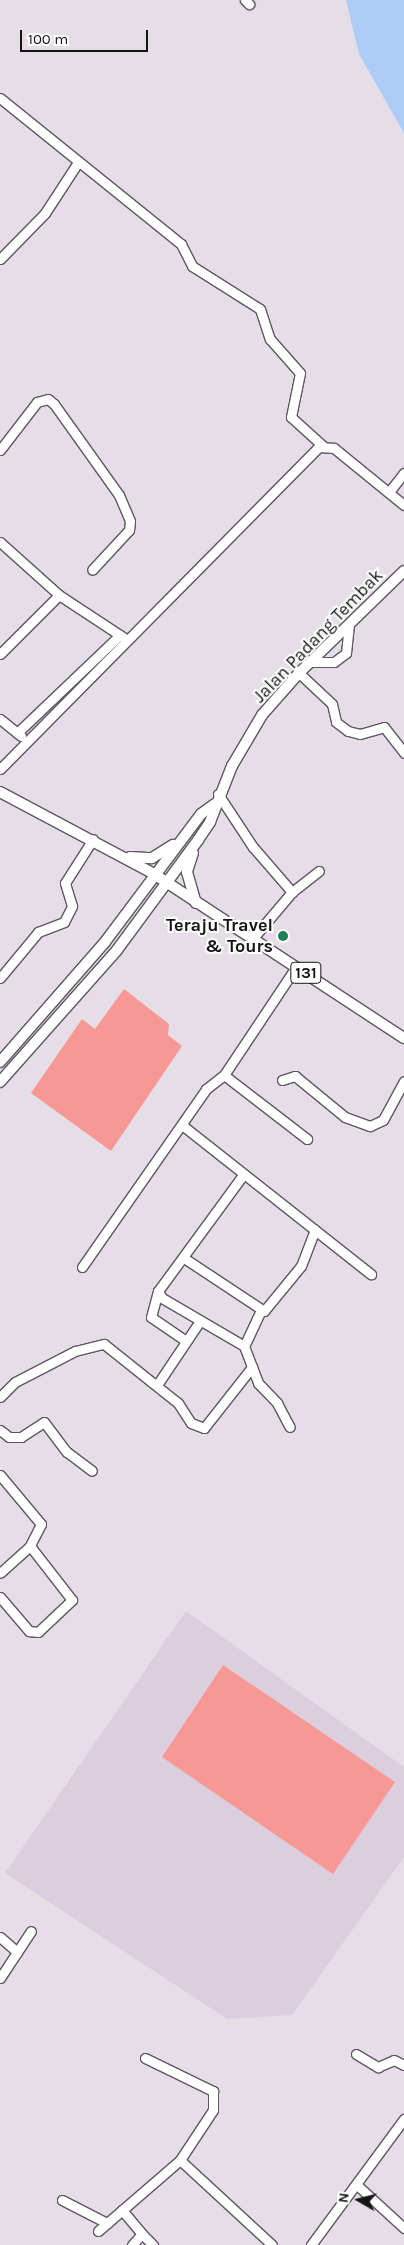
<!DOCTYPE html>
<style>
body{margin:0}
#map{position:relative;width:404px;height:2245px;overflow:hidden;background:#e5dee7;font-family:Karla,sans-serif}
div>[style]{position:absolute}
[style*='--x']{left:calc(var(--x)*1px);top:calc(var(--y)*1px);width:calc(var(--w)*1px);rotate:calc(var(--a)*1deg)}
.built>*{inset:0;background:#dbcfdf}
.green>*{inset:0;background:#f89894}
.water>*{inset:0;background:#acccf7}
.roads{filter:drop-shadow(1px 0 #5e5760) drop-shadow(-1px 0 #5e5760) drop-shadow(0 1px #5e5760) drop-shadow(0 -1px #5e5760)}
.minor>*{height:9px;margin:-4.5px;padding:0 4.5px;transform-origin:4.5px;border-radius:4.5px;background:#fff}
.major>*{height:10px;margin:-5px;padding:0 5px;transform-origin:5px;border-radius:5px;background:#fff}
.dots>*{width:14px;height:14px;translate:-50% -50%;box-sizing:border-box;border:2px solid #fff;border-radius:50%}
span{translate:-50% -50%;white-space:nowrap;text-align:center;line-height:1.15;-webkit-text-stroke:4px #fff;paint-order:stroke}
.shield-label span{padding:1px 4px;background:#fff;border:1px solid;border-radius:4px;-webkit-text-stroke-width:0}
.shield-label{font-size:16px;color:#171418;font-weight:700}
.street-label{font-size:18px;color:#171418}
.poi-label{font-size:18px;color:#171418;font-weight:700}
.right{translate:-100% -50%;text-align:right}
.north{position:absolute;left:334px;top:2175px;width:50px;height:50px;-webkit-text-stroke:4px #fff;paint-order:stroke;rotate:278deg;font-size:14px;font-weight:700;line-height:20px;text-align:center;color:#171418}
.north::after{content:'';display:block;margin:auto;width:18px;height:22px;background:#171418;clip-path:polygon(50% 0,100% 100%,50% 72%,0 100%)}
.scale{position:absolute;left:20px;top:30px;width:128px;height:22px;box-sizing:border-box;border:2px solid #171418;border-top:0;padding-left:6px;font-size:15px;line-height:18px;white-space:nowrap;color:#171418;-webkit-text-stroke:4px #fff;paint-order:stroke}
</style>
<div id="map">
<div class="built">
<i style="clip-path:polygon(186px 1611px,404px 1767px,404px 1857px,292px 2015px,227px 2019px,5px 1873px)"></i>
</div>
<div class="green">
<i style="clip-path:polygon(124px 989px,169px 1024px,168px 1035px,182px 1046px,111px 1151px,31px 1093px,82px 1019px,95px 1029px)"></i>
<i style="clip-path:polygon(223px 1665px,395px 1782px,333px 1874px,162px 1757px)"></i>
</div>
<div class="water">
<i style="clip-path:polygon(346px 0,404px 0,404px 133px,359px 54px)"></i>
</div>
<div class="roads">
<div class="minor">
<i style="--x:245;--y:0;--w:6;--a:45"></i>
<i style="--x:0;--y:98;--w:233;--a:38.9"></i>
<i style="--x:181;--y:244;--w:25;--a:63"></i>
<i style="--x:192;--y:266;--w:80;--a:32.3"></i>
<i style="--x:260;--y:309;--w:32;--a:72"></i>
<i style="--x:270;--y:339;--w:45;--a:48.6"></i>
<i style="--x:300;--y:373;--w:45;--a:101.6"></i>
<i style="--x:291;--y:417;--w:43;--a:42.2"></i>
<i style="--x:0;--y:259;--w:64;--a:-45.6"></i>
<i style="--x:45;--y:213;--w:59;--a:-56.9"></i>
<i style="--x:0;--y:450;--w:61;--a:-52.4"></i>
<i style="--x:37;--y:402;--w:11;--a:-15"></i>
<i style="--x:48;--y:399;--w:8;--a:40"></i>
<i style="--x:54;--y:404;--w:112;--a:54.5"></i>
<i style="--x:119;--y:495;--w:28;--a:67"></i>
<i style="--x:130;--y:521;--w:9;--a:96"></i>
<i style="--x:129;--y:530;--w:54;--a:132.8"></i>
<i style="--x:389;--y:492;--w:24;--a:-52"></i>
<i style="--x:0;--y:542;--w:79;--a:41.9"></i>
<i style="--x:59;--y:595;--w:80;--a:33.3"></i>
<i style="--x:0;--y:654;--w:83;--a:-45"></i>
<i style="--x:310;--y:662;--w:24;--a:0"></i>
<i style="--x:334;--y:662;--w:15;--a:-37"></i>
<i style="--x:346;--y:653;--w:29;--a:-84"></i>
<i style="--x:299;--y:673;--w:45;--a:43.2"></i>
<i style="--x:332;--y:704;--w:18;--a:77"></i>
<i style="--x:336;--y:722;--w:15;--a:37"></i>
<i style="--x:348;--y:731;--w:12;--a:14"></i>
<i style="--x:360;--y:734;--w:25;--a:-16"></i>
<i style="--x:384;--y:727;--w:33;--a:52"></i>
<i style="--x:0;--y:719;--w:27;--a:39"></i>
<i style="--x:17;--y:733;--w:142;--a:-43.6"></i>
<i style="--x:0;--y:769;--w:453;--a:-45.3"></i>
<i style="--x:319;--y:447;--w:15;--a:4"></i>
<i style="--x:334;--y:448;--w:90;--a:39.2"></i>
<i style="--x:218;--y:794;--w:64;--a:56.6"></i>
<i style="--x:253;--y:847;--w:60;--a:49.1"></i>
<i style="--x:292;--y:892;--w:60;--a:130.3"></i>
<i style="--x:292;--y:892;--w:34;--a:-38"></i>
<i style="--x:0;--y:978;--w:60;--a:-50.4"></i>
<i style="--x:38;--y:932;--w:28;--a:-21"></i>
<i style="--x:64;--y:922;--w:18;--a:-63"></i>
<i style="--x:72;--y:906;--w:24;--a:-107"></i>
<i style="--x:65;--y:883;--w:52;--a:-57.5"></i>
<i style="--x:224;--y:1075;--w:105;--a:37.6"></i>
<i style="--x:282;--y:1080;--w:14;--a:-17"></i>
<i style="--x:295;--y:1076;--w:65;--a:39.4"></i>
<i style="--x:345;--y:1117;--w:27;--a:20"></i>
<i style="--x:370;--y:1126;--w:14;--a:-25"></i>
<i style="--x:383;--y:1120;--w:44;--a:-61.7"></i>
<i style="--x:182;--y:1125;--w:241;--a:38.3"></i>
<i style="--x:243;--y:1175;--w:144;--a:126.2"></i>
<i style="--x:158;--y:1291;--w:8;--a:60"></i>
<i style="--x:162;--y:1298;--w:95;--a:30.3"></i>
<i style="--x:184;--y:1258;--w:96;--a:33.5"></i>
<i style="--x:264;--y:1311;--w:58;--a:-50.6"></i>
<i style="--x:301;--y:1266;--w:39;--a:-69"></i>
<i style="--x:82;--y:1267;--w:217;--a:-55.1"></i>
<i style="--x:206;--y:1089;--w:23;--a:-38"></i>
<i style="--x:224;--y:1075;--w:130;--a:-56.3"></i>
<i style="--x:158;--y:1291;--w:27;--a:105"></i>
<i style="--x:151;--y:1317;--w:42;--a:34.4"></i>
<i style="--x:261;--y:1310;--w:40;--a:115"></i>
<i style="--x:244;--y:1346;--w:40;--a:69"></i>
<i style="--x:258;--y:1383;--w:28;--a:46"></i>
<i style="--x:277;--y:1403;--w:27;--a:62"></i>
<i style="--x:157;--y:1385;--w:77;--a:-56.1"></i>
<i style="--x:0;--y:1397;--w:21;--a:-45"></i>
<i style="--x:15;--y:1382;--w:68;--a:-27.3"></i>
<i style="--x:75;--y:1351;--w:30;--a:-14"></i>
<i style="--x:104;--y:1344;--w:95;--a:38.6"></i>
<i style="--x:178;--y:1403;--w:24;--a:57"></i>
<i style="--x:191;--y:1423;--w:14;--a:21"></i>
<i style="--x:204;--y:1428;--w:78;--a:-51.8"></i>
<i style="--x:0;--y:1430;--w:11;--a:38"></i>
<i style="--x:9;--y:1437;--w:12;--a:0"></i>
<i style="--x:21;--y:1437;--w:27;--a:-33"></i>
<i style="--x:44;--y:1422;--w:38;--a:53"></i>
<i style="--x:67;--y:1452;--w:31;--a:37"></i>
<i style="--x:0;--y:1475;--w:64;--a:50.1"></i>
<i style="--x:41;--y:1524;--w:25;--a:117"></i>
<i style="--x:30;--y:1546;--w:40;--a:138"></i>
<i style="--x:0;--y:1597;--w:45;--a:49.5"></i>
<i style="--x:29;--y:1631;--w:9;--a:6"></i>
<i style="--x:38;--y:1632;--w:47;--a:-43.3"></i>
<i style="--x:72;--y:1600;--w:68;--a:-127.9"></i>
<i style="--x:0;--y:1937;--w:23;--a:41"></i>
<i style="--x:0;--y:1978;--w:56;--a:-56.6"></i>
<i style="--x:356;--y:2054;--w:26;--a:31"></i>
<i style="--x:378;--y:2067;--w:17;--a:-24"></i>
<i style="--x:394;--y:2060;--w:11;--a:27"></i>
<i style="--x:145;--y:2058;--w:76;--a:25.9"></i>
<i style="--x:213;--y:2091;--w:19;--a:90"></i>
<i style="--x:213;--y:2110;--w:60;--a:123.4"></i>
<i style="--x:180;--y:2160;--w:125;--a:42.7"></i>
<i style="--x:357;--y:2185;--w:64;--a:42.5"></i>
<i style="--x:62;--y:2200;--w:51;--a:27.1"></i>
<i style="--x:122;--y:2210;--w:31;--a:50"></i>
<i style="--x:98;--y:2231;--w:108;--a:-40.9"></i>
<i style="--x:132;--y:2245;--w:15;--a:-48"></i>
<i style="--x:142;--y:2234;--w:16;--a:45"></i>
<i style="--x:311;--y:2245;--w:157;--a:-53.6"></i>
</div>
<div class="major">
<i style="--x:0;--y:792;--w:174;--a:28"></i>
<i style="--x:154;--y:874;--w:299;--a:33.3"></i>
<i style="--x:193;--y:853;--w:20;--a:108"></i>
<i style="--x:187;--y:872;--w:32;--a:74"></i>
<i style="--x:130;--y:857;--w:22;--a:3"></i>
<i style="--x:152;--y:858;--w:25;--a:-32"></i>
<i style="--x:0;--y:1062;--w:159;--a:-48.8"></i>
<i style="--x:105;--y:942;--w:160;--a:-53.1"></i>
<i style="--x:201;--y:814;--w:17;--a:-36"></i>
<i style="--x:0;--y:1082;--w:176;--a:-48.4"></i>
<i style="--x:117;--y:950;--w:137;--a:-53.6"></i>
<i style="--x:198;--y:840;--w:22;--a:-56"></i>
<i style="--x:210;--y:822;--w:60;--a:-68.6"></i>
<i style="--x:232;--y:766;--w:59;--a:-59.5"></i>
<i style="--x:262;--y:715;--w:56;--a:-48.6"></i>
<i style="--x:299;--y:673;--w:146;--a:-44.2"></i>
</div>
</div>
<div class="dots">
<i style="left:283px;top:936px;background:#1f8058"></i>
</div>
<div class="shield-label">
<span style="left:306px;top:973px">131</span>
</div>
<div class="street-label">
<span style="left:318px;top:636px;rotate:-46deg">Jalan Padang Tembak</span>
</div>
<div class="poi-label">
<span class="right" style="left:273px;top:936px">Teraju Travel<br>&amp; Tours</span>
</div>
<div class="north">N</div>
<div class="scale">100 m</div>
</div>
